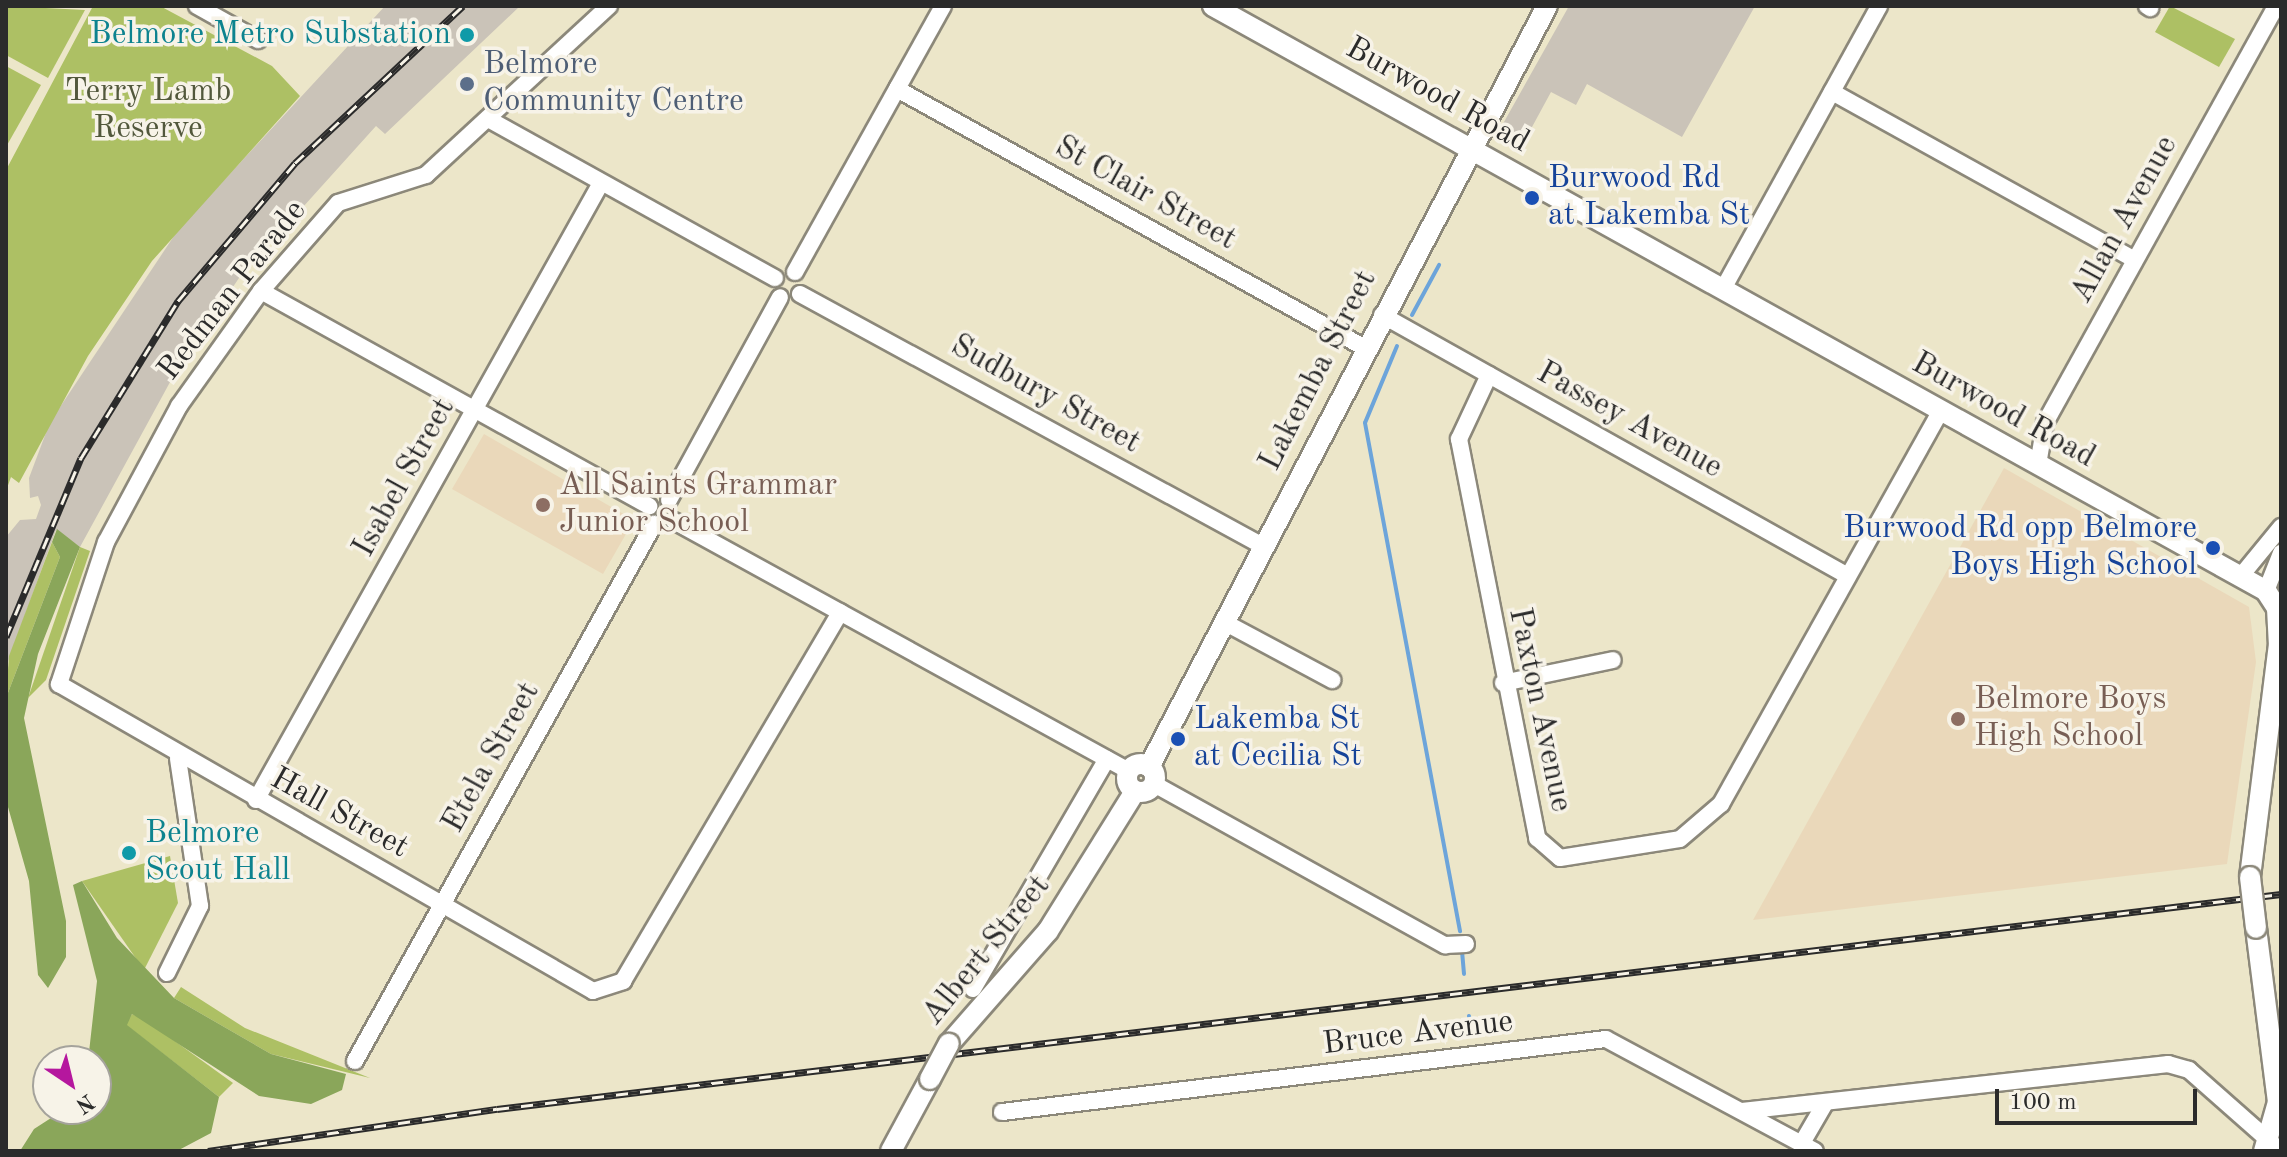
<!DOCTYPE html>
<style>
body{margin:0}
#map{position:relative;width:2287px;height:1157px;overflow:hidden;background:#ece6c9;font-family:"Old Standard TT",serif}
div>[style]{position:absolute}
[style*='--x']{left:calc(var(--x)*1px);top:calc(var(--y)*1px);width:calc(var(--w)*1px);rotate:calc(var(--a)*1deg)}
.built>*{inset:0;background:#ead8ba}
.industrial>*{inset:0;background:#cac3b8}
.green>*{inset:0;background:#adc064}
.forest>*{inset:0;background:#8aa65a}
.stream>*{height:4px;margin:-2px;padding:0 2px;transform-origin:2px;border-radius:2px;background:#6ca4da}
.roads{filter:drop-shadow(2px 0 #8c887a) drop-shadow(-2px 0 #8c887a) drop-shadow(0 2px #8c887a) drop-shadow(0 -2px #8c887a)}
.minor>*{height:16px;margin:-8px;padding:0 8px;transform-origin:8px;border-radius:8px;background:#fff}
.major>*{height:20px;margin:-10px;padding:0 10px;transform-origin:10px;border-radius:10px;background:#fff}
.major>.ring{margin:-10px;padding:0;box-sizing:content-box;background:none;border:20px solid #fff;border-radius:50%}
.rail>*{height:7px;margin-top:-3.5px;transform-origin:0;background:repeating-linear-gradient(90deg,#f7f3e8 0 12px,#2b2b2b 0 24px);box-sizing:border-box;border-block:2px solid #2b2b2b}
.bridges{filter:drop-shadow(2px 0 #8c887a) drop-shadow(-2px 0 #8c887a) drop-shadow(0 2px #8c887a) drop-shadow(0 -2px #8c887a)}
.major-bridge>*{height:20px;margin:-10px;padding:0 10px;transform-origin:10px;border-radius:10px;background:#fff}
.dots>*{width:22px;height:22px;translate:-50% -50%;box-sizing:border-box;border:4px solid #f7f3e8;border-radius:50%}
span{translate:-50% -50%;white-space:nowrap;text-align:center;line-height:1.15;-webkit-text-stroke:7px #f7f3e8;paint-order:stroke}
.culture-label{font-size:32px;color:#0d838f}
.right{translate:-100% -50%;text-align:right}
.left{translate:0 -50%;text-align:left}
.service-label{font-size:32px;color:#4e5e75}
.park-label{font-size:32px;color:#52583c}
.street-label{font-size:32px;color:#2b2b2b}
.transit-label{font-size:32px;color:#164399}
.education-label{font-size:32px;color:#785e54}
.frame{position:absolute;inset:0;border:8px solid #2b2b2b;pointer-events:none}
.north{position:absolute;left:32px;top:1045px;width:80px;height:80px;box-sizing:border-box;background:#f7f3e8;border:2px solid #a5a39c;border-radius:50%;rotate:145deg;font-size:22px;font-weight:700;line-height:32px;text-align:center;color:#2b2b2b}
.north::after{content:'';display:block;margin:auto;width:28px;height:36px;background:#b5179e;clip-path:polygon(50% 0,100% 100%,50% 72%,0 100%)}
.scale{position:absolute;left:1995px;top:1089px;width:202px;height:36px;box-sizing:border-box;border:4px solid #2b2b2b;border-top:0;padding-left:10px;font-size:24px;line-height:28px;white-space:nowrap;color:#2b2b2b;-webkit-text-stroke:6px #f7f3e8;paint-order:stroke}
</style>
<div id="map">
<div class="built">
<i style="clip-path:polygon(484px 434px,634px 520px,603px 574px,452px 489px)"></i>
<i style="clip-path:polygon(2004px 468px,2249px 607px,2256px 662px,2227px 864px,1753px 920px)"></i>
</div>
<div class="industrial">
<i style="clip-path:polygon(385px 6px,520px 6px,385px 134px,376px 126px,239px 278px,175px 373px,80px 547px,56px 530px,6px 667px,6px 537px,20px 520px,36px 519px,41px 505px,38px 496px,30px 498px,29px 478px,50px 422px,178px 230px)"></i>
<i style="clip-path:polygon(1569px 6px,1755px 6px,1682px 137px,1587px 84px,1576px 105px,1551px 92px,1519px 151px,1495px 138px)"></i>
</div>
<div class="green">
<i style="clip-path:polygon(6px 6px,85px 10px,48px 78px,6px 55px)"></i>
<i style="clip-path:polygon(93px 6px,160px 6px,272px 66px,300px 96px,152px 261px,88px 356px,19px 483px,11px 477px,6px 491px,6px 170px)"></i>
<i style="clip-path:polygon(2170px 6px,2235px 39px,2219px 67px,2155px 32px)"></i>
<i style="clip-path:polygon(6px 66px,41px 85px,6px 147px)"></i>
<i style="clip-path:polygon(52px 542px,60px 557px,6px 698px,9px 656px)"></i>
<i style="clip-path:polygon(80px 547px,90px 551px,46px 680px,28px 698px)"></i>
<i style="clip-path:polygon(170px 856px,178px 903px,144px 970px,82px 881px)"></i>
<i style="clip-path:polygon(181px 987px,245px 1028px,370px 1078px,271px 1054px,174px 998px)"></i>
<i style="clip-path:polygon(132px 1014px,147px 1021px,233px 1083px,219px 1097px,126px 1025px)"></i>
</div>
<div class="forest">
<i style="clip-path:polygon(57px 529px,80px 547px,38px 654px,24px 718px,66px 921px,66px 957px,48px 988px,38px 975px,29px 881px,6px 800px,6px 698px,60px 557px,52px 542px)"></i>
<i style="clip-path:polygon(82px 881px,117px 938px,174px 998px,271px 1054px,346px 1074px,342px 1090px,311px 1104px,259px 1096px,132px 1014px,127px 1025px,219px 1097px,211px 1133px,177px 1151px,20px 1151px,34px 1129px,65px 1109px,96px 1109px,96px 1061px,88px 1061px,97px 981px,73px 885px)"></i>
</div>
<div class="stream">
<i style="--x:1412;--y:315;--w:57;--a:-61.6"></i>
<i style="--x:1397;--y:346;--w:83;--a:112.6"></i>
<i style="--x:1365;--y:423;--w:517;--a:79.41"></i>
<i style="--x:1462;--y:951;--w:23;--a:85"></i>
<i style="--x:1469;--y:1016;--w:19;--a:81"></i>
</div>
<div class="roads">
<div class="minor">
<i style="--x:197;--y:6;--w:70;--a:29.1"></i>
<i style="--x:609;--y:6;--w:249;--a:137.3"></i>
<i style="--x:426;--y:175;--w:92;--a:162.3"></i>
<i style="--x:338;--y:203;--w:117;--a:131.2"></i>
<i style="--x:261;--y:291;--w:141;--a:125.5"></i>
<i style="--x:179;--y:406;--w:154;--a:118.2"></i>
<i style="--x:106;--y:542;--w:150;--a:108.3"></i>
<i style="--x:59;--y:684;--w:616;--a:29.89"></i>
<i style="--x:593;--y:991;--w:32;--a:-18"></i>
<i style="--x:623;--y:981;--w:428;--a:-59.5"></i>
<i style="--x:2147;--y:6;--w:4;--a:34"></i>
<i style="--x:897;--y:89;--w:535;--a:28.96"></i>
<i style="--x:1832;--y:92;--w:346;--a:29"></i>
<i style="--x:488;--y:119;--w:328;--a:29"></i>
<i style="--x:795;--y:272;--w:304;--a:-60.9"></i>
<i style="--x:1723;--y:289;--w:323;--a:-61.1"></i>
<i style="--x:261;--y:291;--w:444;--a:29"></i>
<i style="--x:800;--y:294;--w:527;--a:28.56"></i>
<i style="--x:1382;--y:315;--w:534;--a:29.25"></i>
<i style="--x:1489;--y:375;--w:71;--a:115.1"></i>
<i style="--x:1459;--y:439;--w:407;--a:78.9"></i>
<i style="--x:1537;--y:838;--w:30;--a:41"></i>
<i style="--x:1560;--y:858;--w:121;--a:-9"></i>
<i style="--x:1680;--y:839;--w:54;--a:-40.5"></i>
<i style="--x:1721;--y:804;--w:450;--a:-60.8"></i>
<i style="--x:2038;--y:465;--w:43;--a:-80.5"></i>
<i style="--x:2045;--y:423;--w:477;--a:-61"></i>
<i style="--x:669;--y:500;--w:231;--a:-61.3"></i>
<i style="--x:674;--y:521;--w:519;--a:28.79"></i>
<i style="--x:2240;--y:577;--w:65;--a:-50.6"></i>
<i style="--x:2266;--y:591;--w:41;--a:-68.5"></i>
<i style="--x:1224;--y:622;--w:123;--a:28.2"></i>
<i style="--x:1503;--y:683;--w:112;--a:-11.8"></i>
<i style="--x:1154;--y:784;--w:333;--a:29"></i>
<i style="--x:1445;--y:945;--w:21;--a:-3"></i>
<i style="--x:256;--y:800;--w:707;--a:-60.79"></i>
<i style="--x:167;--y:973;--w:75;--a:-63.8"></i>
<i style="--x:200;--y:906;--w:149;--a:-98.5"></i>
<i style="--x:973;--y:989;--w:266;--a:-59.8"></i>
<i style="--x:355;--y:1061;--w:615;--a:-60.89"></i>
<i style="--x:1742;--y:1111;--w:429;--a:-6.3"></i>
<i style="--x:2168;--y:1064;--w:22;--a:16"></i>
<i style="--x:2189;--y:1070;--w:123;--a:41.4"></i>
<i style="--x:1002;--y:1112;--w:608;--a:-6.89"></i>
<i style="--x:1606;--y:1039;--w:237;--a:28.2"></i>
<i style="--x:1802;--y:1143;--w:44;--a:-59.9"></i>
</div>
<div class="major">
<i style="--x:1213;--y:6;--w:1205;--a:29.05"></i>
<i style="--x:2266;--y:591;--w:20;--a:57"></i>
<i style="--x:2277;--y:608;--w:36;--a:87"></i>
<i style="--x:2279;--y:644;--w:235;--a:97.1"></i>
<i class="ring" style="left:1127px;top:764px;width:8px;height:8px"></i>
<i style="--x:1149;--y:767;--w:859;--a:-62.39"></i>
<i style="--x:2256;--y:928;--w:175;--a:82.8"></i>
<i style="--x:2278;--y:1102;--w:51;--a:105.9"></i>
<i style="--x:949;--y:1044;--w:150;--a:-48.8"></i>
<i style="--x:1048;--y:931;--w:165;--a:-58.1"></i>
<i style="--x:891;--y:1151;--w:82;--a:-61.6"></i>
</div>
</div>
<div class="rail">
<i style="--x:6;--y:637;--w:194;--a:-67.3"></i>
<i style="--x:81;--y:458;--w:185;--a:-58.3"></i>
<i style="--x:178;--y:301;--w:181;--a:-49.7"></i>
<i style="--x:295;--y:163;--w:230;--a:-43.1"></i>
<i style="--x:208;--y:1151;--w:292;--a:-8.3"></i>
<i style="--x:497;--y:1109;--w:1797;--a:-6.87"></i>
</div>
<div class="bridges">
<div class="major-bridge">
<i style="--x:2250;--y:877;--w:51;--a:83.3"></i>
<i style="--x:930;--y:1079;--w:40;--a:-62"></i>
</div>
</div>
<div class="dots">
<i style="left:467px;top:35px;background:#0f9aa8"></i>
<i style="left:467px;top:84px;background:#5c6f8a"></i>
<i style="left:1532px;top:198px;background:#1a4fb4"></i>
<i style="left:543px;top:505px;background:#8d6e63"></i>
<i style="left:2213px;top:548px;background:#1a4fb4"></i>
<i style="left:1958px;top:719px;background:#8d6e63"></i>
<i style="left:1178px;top:739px;background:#1a4fb4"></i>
<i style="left:129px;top:853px;background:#0f9aa8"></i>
</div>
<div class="culture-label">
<span class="right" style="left:451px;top:35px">Belmore Metro Substation</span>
<span class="left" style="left:145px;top:853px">Belmore<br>Scout Hall</span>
</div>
<div class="service-label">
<span class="left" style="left:483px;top:84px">Belmore<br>Community Centre</span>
</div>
<div class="park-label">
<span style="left:148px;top:111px">Terry Lamb<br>Reserve</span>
</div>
<div class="street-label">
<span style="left:1437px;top:96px;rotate:29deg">Burwood Road</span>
<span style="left:1145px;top:194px;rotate:29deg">St Clair Street</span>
<span style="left:2125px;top:220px;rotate:-61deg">Allan Avenue</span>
<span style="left:233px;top:291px;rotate:-52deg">Redman Parade</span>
<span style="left:1319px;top:371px;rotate:-63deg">Lakemba Street</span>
<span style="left:1045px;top:395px;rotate:29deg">Sudbury Street</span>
<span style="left:2003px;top:411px;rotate:29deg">Burwood Road</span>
<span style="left:1629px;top:421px;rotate:29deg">Passey Avenue</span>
<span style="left:405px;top:478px;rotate:-61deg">Isabel Street</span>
<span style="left:1539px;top:710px;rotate:78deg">Paxton Avenue</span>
<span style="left:492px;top:758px;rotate:-61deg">Etela Street</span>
<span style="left:339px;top:814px;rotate:29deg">Hall Street</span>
<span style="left:987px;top:951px;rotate:-51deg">Albert Street</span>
<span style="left:1418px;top:1034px;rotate:-7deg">Bruce Avenue</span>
</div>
<div class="transit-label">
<span class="left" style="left:1548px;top:198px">Burwood Rd<br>at Lakemba St</span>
<span class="right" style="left:2197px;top:548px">Burwood Rd opp Belmore<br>Boys High School</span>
<span class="left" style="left:1194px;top:739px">Lakemba St<br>at Cecilia St</span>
</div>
<div class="education-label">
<span class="left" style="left:559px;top:505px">All Saints Grammar<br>Junior School</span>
<span class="left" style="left:1974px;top:719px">Belmore Boys<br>High School</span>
</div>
<div class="frame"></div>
<div class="north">N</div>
<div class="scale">100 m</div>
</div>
